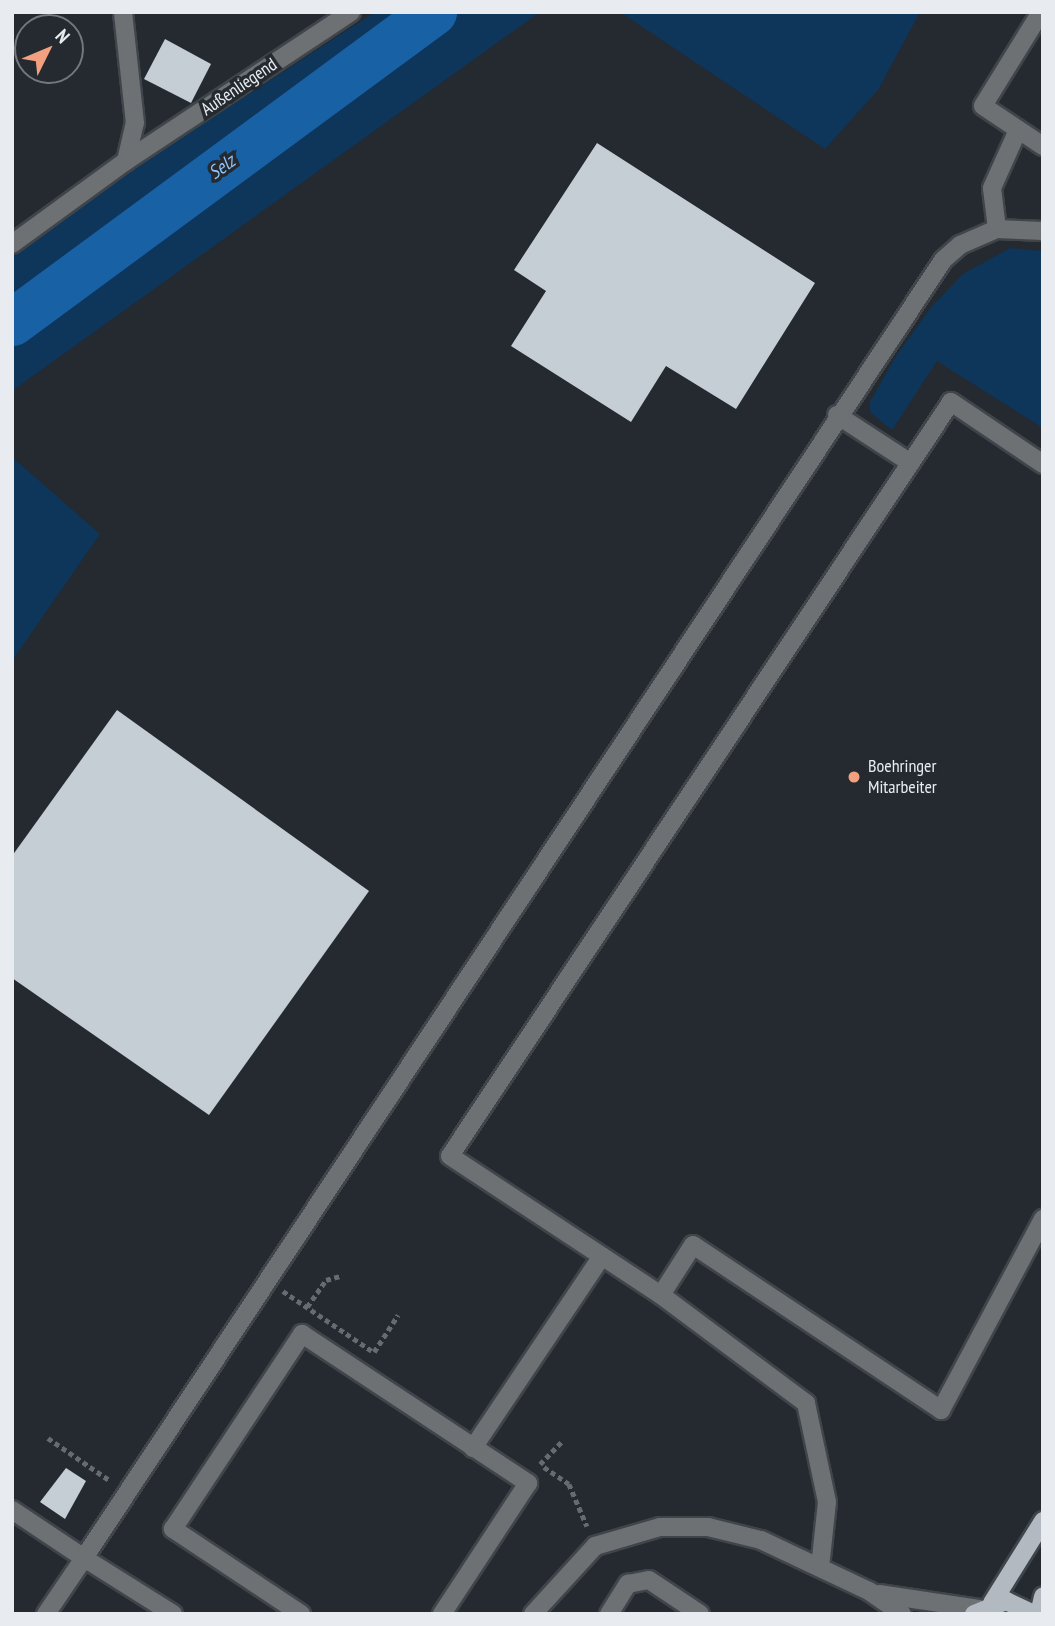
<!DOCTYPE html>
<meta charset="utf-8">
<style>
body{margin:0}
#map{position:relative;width:1055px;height:1626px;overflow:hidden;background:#242a30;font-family:"PT Sans Narrow",sans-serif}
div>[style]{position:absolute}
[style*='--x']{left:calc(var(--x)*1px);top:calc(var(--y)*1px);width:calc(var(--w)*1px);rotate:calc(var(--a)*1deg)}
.green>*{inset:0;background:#0e355a}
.river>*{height:47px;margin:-23.5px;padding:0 23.5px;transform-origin:23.5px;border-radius:23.5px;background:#1861a5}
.building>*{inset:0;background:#c5cdd5}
.path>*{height:4.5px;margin-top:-2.25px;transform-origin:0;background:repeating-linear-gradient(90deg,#666b71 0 5px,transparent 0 8.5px)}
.roads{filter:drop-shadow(2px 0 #3f454b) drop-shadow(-2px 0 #3f454b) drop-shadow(0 2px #3f454b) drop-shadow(0 -2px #3f454b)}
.minor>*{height:18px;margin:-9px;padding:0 9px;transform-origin:9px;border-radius:9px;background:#6e7174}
.major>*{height:18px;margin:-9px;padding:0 9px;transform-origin:9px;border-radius:9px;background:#b3b9c0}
.dots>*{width:19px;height:19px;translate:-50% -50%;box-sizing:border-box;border:4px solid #242a30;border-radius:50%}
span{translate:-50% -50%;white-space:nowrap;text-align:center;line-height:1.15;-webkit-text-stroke:7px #242a30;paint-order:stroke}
.street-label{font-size:18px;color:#e8ecf0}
.poi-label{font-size:18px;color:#e8ecf0}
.left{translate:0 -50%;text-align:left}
.water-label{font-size:19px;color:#91c3fa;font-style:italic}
.frame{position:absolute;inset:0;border:14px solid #e8ecf0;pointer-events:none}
.north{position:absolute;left:14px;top:14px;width:70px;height:70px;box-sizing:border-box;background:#242a30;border:2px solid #72787d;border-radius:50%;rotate:47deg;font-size:19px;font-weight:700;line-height:28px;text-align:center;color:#e8ecf0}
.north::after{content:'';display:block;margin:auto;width:24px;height:32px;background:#f3a081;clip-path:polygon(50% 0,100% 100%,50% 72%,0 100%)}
</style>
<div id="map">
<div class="green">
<i style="clip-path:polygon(375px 12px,540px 12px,12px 391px,12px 258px,143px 163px)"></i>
<i style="clip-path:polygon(620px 12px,920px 12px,878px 90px,825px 149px)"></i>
<i style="clip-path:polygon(1010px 248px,1043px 251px,1043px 428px,937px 361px,892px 430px,870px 412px,870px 402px,896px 356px,932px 306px,963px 274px)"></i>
<i style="clip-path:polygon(12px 457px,100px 534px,12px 661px)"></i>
</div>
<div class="river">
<i style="--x:12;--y:322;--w:523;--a:-36.37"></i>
</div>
<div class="building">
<i style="clip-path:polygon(165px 39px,211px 64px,191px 103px,144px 79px)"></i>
<i style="clip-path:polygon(597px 143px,815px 283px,736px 409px,666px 366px,631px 422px,511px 346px,546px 291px,514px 270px)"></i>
<i style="clip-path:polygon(117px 710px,369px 891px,209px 1115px,12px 978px,12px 856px)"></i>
<i style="clip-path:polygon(66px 1468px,86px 1481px,65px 1519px,40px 1502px)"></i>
</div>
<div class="path">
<i style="--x:283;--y:1291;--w:107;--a:34"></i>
<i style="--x:307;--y:1307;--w:33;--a:-55"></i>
<i style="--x:326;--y:1280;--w:15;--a:-16"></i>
<i style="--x:374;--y:1352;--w:44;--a:-57"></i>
<i style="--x:48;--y:1438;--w:74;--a:34.5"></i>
<i style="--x:540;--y:1464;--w:33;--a:-46"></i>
<i style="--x:544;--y:1467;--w:30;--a:34"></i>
<i style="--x:569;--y:1484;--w:46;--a:66.8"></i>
</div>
<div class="roads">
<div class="minor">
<i style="--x:1041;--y:12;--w:110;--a:121.7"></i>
<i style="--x:983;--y:106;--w:72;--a:33.7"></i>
<i style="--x:126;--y:161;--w:270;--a:-33.5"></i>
<i style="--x:997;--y:229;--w:41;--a:-97"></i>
<i style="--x:992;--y:188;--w:64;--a:-65.9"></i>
<i style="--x:12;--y:244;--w:141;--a:-36.1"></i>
<i style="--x:126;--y:161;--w:39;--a:-77"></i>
<i style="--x:135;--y:123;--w:112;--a:-96.2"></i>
<i style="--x:837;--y:415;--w:88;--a:33"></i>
<i style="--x:1043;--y:464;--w:111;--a:-146"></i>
<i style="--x:951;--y:402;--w:905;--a:123.6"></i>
<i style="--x:450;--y:1156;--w:253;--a:33.4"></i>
<i style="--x:661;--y:1295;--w:59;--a:-57.4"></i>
<i style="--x:693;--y:1245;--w:298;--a:33.6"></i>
<i style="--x:941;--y:1410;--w:217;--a:-61.9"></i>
<i style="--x:661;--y:1295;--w:181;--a:36.7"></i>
<i style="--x:806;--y:1403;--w:101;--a:78"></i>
<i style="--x:827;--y:1502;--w:66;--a:96.1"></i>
<i style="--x:473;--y:1448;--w:231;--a:-56.1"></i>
<i style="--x:12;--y:1510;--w:87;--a:33.7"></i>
<i style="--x:84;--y:1558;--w:1556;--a:-56.5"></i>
<i style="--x:943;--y:260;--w:23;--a:-41"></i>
<i style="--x:960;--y:245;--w:40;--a:-23.4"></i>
<i style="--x:997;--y:229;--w:46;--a:2.5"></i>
<i style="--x:879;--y:1594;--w:101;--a:8.5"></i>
<i style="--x:46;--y:1614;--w:68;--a:-55.8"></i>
<i style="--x:84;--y:1558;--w:105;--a:32.2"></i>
<i style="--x:301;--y:1614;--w:154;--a:-146.4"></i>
<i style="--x:173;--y:1529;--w:234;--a:-56.5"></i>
<i style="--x:302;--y:1334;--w:271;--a:33.4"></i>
<i style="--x:528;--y:1483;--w:157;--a:123.3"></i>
<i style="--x:533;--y:1614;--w:92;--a:-47.6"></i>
<i style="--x:595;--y:1546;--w:68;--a:-16.3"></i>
<i style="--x:660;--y:1527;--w:48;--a:0"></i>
<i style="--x:708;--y:1527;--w:55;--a:13.8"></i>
<i style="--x:761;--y:1540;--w:119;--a:25.3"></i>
<i style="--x:869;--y:1591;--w:40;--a:34.9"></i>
<i style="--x:609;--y:1614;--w:36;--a:-58"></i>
<i style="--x:628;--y:1584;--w:21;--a:-11"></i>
<i style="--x:649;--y:1580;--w:61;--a:33.7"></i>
</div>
<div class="major">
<i style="--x:992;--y:1603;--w:97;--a:-58.1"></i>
<i style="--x:974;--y:1614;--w:35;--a:-22"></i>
<i style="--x:1006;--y:1601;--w:31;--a:25"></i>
<i style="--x:1039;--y:1614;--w:18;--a:-77"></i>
</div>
</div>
<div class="dots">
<i style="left:854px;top:777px;background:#f3a081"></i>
</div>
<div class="street-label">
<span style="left:239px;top:87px;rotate:-34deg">Außenliegend</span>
</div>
<div class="poi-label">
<span class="left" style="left:868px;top:777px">Boehringer<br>Mitarbeiter</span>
</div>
<div class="water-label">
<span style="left:222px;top:167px;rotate:-36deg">Selz</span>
</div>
<div class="frame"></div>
<div class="north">N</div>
</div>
